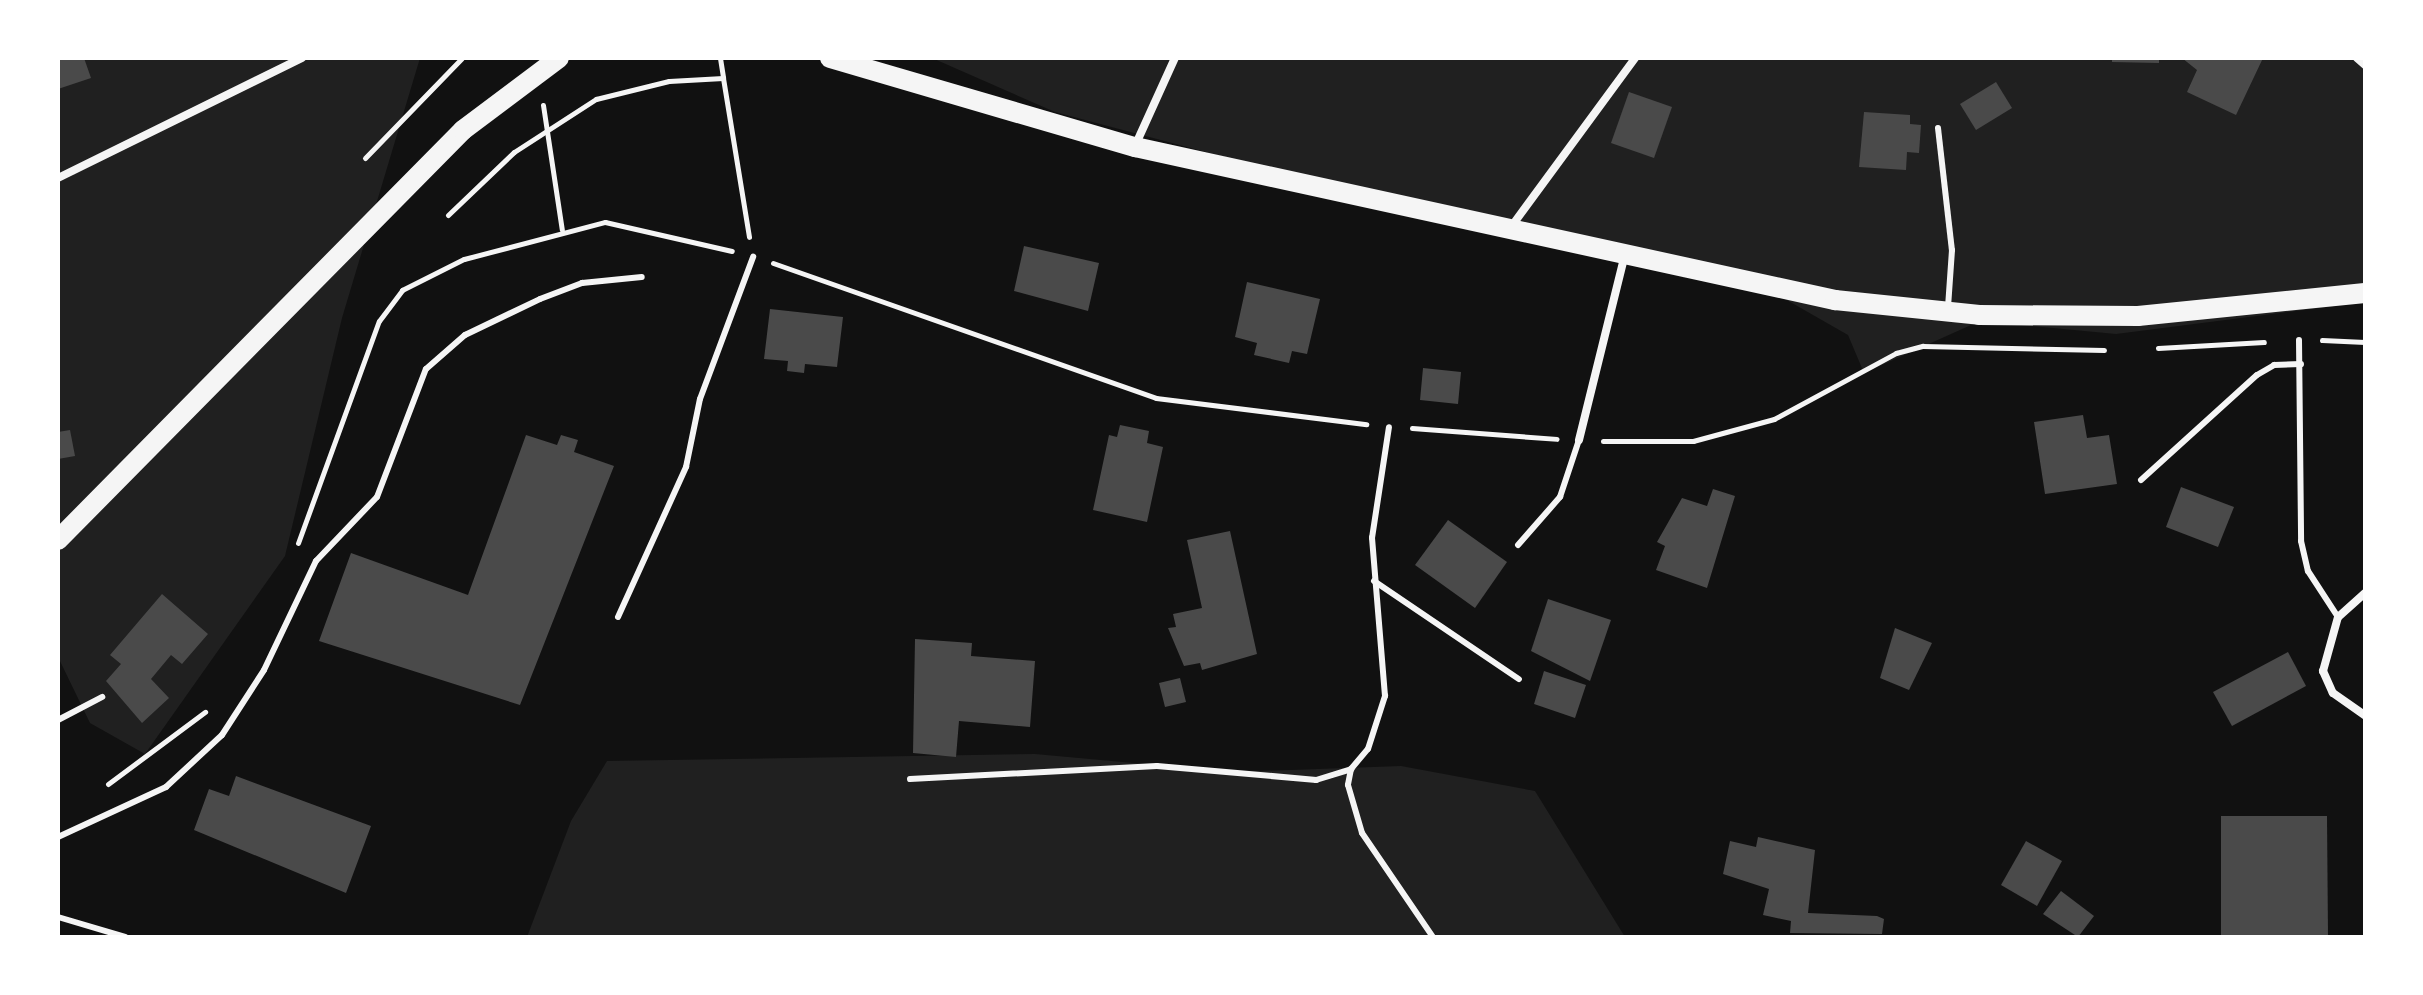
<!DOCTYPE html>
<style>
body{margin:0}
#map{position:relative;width:2423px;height:995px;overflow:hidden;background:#111;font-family:"Fira Sans",sans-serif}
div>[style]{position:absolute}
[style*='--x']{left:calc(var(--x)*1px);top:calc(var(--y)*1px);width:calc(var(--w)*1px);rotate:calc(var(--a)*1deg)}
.green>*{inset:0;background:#202020}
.building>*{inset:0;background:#4a4a4a}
.path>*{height:5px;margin:-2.5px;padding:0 2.5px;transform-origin:2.5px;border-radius:2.5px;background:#f5f5f5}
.service>*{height:6px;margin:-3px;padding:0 3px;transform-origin:3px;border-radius:3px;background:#f5f5f5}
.minor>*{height:8px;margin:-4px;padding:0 4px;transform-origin:4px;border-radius:4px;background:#f5f5f5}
.primary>*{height:20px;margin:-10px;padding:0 10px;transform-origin:10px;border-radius:10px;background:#f5f5f5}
span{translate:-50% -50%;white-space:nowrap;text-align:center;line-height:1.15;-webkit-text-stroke:6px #fff;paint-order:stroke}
.frame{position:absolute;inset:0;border:60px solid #fff;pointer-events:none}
</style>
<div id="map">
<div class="green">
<i style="clip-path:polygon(58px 58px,420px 58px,342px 318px,285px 556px,145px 754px,90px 723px,58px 657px)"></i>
<i style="clip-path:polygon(932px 58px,2365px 58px,2365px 302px,2116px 334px,1980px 321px,1864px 373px,1848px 335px,1750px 279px,1285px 173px,1055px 112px)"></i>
<i style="clip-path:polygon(1035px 754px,1232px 772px,1401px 766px,1535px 791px,1625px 937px,527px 937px,571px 821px,607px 761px)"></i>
</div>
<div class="building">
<i style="clip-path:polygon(58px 58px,84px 58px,91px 78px,58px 89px)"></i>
<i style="clip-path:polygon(2112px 58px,2159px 58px,2159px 63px,2112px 62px)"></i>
<i style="clip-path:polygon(2182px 58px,2263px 58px,2236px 115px,2187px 92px,2197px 70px)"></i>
<i style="clip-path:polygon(1996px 82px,2012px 108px,1976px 130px,1960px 104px)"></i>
<i style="clip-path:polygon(1629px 92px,1672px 107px,1654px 158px,1611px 143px)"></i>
<i style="clip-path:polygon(1864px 112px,1910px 115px,1910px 124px,1921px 125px,1919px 153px,1907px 152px,1906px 170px,1859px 167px)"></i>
<i style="clip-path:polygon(1024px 246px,1099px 263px,1088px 311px,1014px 291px)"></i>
<i style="clip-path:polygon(1247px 282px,1320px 299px,1307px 354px,1292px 351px,1289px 363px,1254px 355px,1257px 343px,1235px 337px)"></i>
<i style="clip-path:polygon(770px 309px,843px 317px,837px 367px,805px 364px,804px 373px,787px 371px,788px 361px,764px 359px)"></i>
<i style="clip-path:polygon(1423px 368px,1461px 372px,1458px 404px,1420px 400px)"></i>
<i style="clip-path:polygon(2083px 415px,2087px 438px,2109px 435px,2117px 484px,2045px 494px,2034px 422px)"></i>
<i style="clip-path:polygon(1120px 425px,1149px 431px,1147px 443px,1163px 447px,1147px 522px,1093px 510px,1109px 435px,1117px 437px)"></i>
<i style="clip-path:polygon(70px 430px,75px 456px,58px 459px,58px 432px)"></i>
<i style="clip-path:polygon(526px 435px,557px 445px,561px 435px,578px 440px,574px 452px,614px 466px,520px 705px,319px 641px,351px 553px,468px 595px)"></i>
<i style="clip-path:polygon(2181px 487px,2234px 507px,2218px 547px,2166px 527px)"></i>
<i style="clip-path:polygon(1713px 489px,1735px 496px,1707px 588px,1656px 570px,1665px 546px,1657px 542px,1682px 498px,1707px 506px)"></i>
<i style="clip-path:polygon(1448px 520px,1507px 562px,1475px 608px,1415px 565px)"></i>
<i style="clip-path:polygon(1230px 531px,1257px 654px,1202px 670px,1200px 663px,1184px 666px,1168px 628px,1176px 627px,1173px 614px,1202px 608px,1187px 540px)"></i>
<i style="clip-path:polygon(162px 594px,208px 634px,182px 664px,171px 655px,151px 679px,169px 698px,142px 723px,106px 681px,121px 664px,110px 655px)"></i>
<i style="clip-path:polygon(1548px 599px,1611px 620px,1590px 681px,1531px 651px)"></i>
<i style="clip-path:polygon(1895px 628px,1932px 643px,1909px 690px,1880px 678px)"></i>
<i style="clip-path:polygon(915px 639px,972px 643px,971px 656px,1035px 661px,1030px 727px,959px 721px,956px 757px,913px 753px)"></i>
<i style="clip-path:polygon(2288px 652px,2306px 686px,2232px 726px,2213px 692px)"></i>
<i style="clip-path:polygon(1544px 671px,1586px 685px,1575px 718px,1534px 704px)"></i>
<i style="clip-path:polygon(1180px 678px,1186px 702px,1165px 707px,1159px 683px)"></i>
<i style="clip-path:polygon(236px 776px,371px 826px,346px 893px,194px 830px,209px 789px,229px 796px)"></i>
<i style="clip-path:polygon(2221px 816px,2327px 816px,2328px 937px,2221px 937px)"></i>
<i style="clip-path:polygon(1758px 837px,1815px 850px,1808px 913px,1877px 916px,1884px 919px,1882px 934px,1790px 933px,1791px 921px,1763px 915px,1769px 889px,1723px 874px,1730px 841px,1756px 847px)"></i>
<i style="clip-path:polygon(2026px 841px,2062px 861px,2037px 906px,2001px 885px)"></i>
<i style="clip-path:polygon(2061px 891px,2094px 916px,2078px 937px,2043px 914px)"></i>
</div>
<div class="path">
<i style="--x:720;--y:58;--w:20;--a:81"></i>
<i style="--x:543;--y:105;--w:126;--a:81.4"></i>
<i style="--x:365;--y:158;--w:139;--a:-45.9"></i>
<i style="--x:448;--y:215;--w:91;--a:-43.7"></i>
<i style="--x:514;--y:152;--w:98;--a:-32.9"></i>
<i style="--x:596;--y:99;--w:75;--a:-13.9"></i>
<i style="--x:669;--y:81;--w:54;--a:-3.2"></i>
<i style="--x:723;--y:78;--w:161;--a:80.7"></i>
<i style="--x:773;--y:263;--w:406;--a:19.4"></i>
<i style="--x:1156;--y:398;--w:212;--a:7.1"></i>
<i style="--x:2322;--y:340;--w:43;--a:2.7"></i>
<i style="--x:2158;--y:348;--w:106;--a:-3.2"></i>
<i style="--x:1412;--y:428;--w:145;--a:4.3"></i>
<i style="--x:1603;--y:441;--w:90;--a:0"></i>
<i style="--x:1693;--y:441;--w:84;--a:-15.2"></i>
<i style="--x:1774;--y:419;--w:139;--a:-28.4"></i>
<i style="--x:1896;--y:353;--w:28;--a:-15"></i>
<i style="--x:1923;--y:346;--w:181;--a:1.3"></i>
<i style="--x:298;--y:543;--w:236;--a:-70"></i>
<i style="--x:379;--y:321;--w:39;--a:-53"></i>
<i style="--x:402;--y:290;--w:69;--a:-26.6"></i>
<i style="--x:464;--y:259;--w:146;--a:-14.7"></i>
<i style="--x:605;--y:222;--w:130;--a:12.9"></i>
<i style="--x:108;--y:784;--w:121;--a:-36.6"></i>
</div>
<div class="service">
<i style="--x:1938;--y:128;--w:123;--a:83.5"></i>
<i style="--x:1952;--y:250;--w:57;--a:94"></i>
<i style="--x:2299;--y:340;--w:201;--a:89.4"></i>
<i style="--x:2301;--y:541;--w:31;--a:77"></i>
<i style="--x:2308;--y:571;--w:55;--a:56.9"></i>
<i style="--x:2141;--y:480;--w:156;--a:-42.2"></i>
<i style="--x:2257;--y:375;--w:20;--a:-30"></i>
<i style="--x:2274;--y:365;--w:27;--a:-2"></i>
<i style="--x:1518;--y:545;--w:64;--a:-48.8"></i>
<i style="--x:1560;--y:497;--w:60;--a:-71.6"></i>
<i style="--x:1374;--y:581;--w:175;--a:34.1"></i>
<i style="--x:618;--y:617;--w:165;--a:-65.6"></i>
<i style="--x:686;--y:467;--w:69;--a:-78.4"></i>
<i style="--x:700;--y:399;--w:152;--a:-69.5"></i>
<i style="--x:58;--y:720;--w:50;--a:-27.6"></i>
<i style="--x:1351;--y:769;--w:16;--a:101"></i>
<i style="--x:1348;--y:785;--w:50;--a:73.7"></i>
<i style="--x:1362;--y:833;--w:126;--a:55.7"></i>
<i style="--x:910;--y:779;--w:247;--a:-3"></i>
<i style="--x:1157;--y:766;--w:160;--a:5"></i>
<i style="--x:1316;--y:780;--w:37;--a:-17"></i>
<i style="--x:1351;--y:769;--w:26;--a:-50"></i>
<i style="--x:1368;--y:749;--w:56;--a:-72.2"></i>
<i style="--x:1385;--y:696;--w:159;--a:-94.7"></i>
<i style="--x:1372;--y:538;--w:112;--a:-81.3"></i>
<i style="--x:58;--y:837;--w:119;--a:-24.8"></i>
<i style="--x:166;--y:787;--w:76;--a:-42.9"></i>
<i style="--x:222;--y:735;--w:77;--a:-57.1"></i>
<i style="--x:264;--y:670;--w:121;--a:-64.5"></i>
<i style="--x:316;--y:561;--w:88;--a:-46.4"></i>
<i style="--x:377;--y:497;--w:137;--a:-69.1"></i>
<i style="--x:426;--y:369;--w:52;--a:-41.1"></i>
<i style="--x:465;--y:335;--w:83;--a:-25.6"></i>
<i style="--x:540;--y:299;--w:45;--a:-20.9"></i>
<i style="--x:582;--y:283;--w:60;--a:-5.7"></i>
<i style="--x:58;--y:917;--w:70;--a:16.6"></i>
</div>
<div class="minor">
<i style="--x:2357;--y:58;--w:11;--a:41"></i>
<i style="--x:1135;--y:146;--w:97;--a:-65.6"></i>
<i style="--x:58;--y:178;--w:272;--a:-26.2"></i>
<i style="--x:1511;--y:227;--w:210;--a:-53.7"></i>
<i style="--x:1579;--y:440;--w:187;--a:-76.1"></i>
<i style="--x:2365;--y:593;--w:36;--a:138"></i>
<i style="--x:2338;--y:617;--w:56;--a:105.5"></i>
<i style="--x:2323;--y:671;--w:24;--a:66"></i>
<i style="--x:2333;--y:693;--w:39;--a:35"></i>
</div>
<div class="primary">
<i style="--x:830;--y:58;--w:318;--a:16.3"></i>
<i style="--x:1135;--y:147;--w:717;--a:12.33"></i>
<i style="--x:1835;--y:300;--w:145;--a:5.9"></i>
<i style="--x:1979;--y:315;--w:159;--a:0.4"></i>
<i style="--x:2138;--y:316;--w:228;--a:-5.8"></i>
<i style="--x:58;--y:540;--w:576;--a:-45.35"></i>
<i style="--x:463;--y:130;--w:120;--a:-36.9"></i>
</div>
<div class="frame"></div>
</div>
